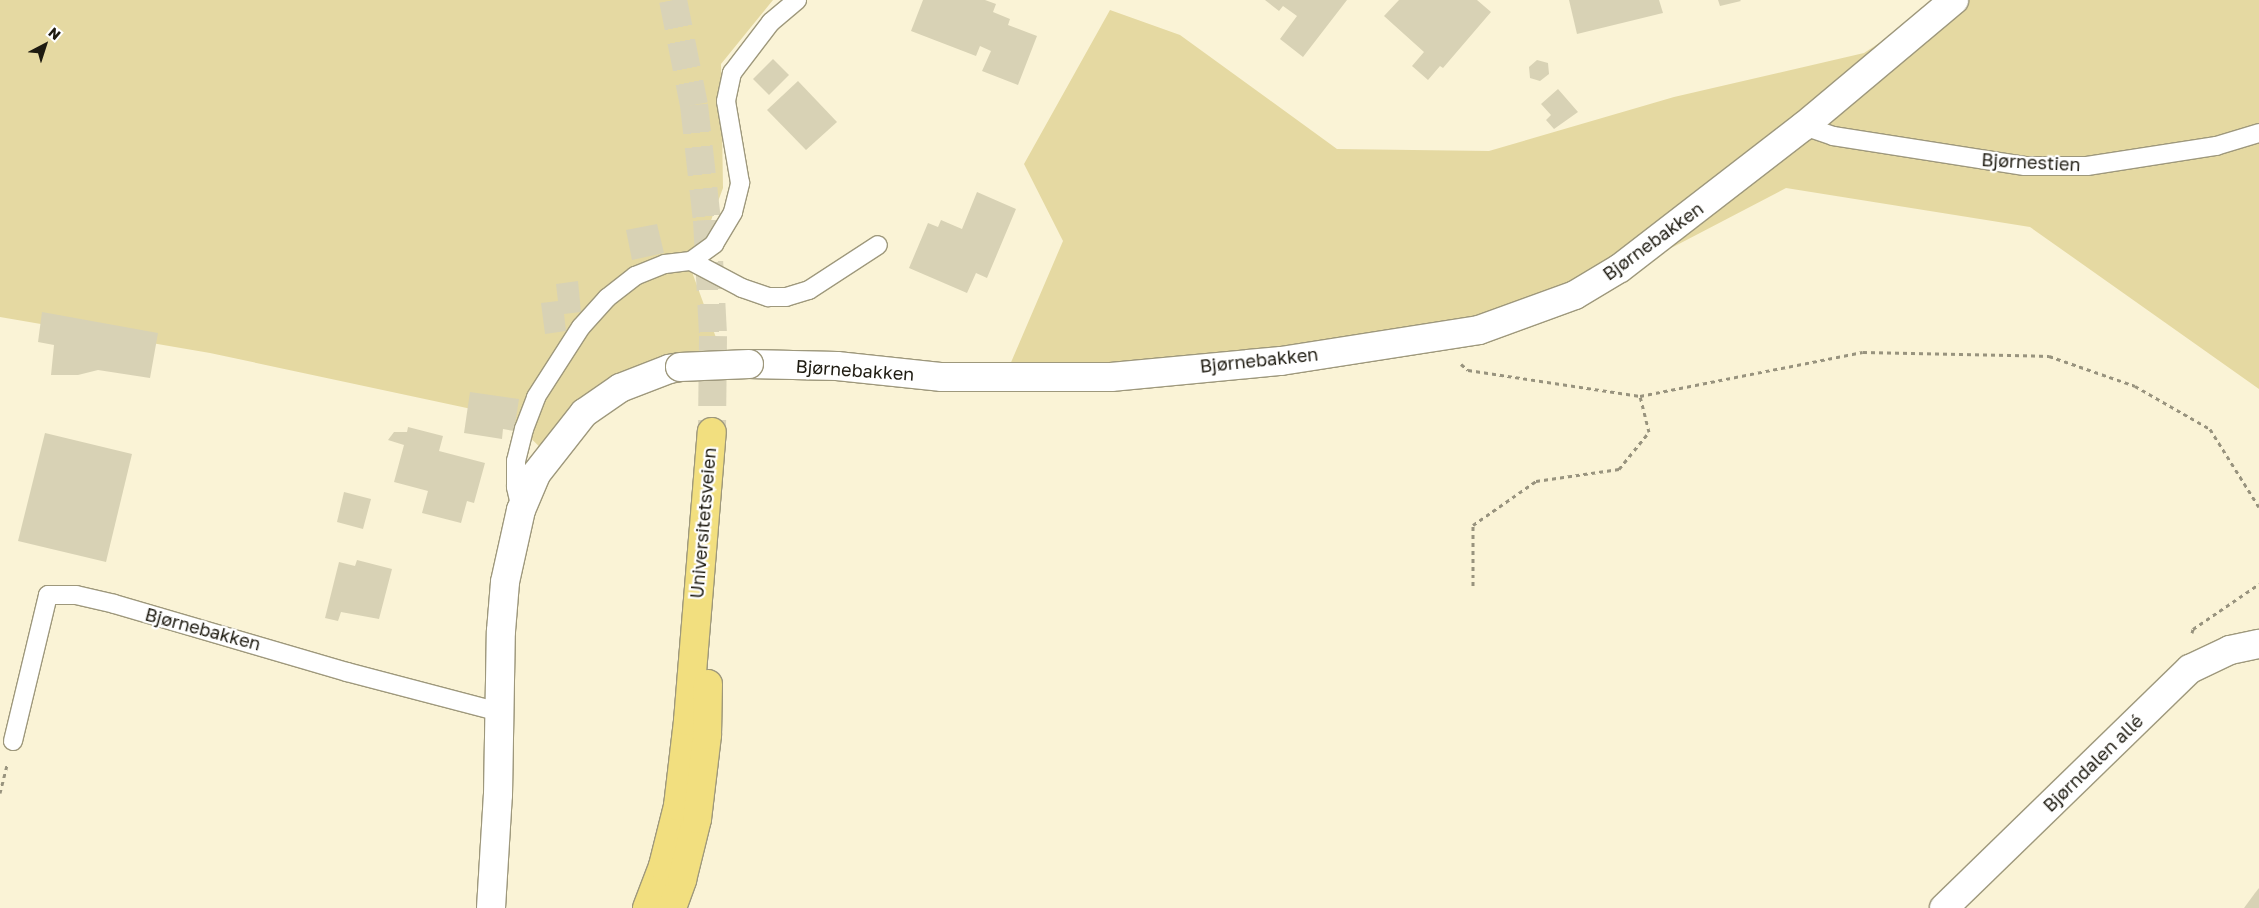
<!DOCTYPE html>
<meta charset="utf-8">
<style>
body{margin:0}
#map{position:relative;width:2259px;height:908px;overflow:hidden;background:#faf3d6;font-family:"Golos Text",sans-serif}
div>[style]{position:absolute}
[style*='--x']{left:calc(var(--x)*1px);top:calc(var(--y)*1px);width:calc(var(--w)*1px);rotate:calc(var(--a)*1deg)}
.green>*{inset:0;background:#e5d9a2}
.building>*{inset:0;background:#d8d2b5}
.primary-tunnel>*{height:28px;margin-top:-14px;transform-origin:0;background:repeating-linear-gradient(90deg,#d9d3b8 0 28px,transparent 0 42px)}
.path>*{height:3px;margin-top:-1.5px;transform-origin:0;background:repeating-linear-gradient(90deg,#98937e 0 4px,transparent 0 8px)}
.roads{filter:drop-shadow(1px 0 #9e987c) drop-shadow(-1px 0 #9e987c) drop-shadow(0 1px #9e987c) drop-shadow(0 -1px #9e987c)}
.service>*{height:18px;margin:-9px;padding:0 9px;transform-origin:9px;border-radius:9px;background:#fff}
.minor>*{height:28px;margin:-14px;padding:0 14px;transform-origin:14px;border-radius:14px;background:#fff}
.primary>*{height:28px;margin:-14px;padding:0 14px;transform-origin:14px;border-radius:14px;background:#f2df7f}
.bridges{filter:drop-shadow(1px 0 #9e987c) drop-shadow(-1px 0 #9e987c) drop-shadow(0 1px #9e987c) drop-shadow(0 -1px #9e987c)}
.minor-bridge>*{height:28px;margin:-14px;padding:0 14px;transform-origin:14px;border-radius:14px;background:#fff}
span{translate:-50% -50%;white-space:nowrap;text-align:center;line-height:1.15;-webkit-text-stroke:4.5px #fff;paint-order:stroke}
.street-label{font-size:18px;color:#1e1b11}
.north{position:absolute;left:20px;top:20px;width:50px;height:50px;-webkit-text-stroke:4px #fff;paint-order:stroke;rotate:40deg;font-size:14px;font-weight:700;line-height:20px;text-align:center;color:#1e1b11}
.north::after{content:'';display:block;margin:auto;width:18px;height:22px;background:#1e1b11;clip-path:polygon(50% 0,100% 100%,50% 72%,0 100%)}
</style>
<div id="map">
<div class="green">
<i style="clip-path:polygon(0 0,773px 0,721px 64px,723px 188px,692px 272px,722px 354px,581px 425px,549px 456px,509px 417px,210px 353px,0 317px)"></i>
<i style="clip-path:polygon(1945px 0,2259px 0,2259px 389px,2030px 227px,1786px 188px,1675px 246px,1564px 296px,1409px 336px,1350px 346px,1017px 369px,1006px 374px,1063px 241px,1024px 164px,1110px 10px,1180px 35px,1337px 149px,1489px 151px,1674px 97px,1864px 53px)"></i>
</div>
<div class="building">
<i style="clip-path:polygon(923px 0,985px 0,996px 4px,993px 12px,1010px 19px,1008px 25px,1037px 36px,1018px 85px,982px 71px,991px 51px,980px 46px,976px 56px,911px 31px)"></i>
<i style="clip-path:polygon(1265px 0,1347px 0,1303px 57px,1280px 39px,1297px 16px,1283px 6px,1279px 11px)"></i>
<i style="clip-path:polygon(1399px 0,1477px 0,1491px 12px,1443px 68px,1440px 66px,1428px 80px,1412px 66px,1424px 52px,1384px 16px)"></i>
<i style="clip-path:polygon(1569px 0,1659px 0,1663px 13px,1577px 34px)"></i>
<i style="clip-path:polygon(1718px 0,1740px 0,1741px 1px,1720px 6px)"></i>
<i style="clip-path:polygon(773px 59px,789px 75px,769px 95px,753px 79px)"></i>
<i style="clip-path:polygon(1537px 60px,1548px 63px,1549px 74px,1540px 81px,1530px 78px,1529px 67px)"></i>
<i style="clip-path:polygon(798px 81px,837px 122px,806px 150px,767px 110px)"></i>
<i style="clip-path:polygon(1558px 89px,1578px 112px,1554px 129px,1546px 120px,1551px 115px,1541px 104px)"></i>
<i style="clip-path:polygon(977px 192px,1016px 209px,987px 278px,976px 273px,967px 293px,909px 268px,928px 223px,938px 227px,941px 220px,962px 229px)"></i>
<i style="clip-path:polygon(657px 224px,664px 253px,632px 260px,626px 230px)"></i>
<i style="clip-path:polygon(578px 281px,581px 312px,564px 314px,566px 331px,545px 334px,541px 303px,558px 301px,556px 284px)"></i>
<i style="clip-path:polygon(42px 312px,158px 333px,150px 378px,98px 370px,78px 375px,51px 375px,54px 345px,38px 342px)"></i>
<i style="clip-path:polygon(470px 392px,519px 399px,514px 431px,503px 429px,502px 439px,464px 433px)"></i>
<i style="clip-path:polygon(408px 427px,443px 436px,439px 451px,485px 463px,474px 503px,467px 501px,461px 523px,422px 513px,428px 491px,394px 482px,404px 445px,388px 440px,394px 432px,407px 432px)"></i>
<i style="clip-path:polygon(45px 433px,132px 454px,106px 562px,18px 541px)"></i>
<i style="clip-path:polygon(344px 492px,371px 499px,363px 529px,337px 522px)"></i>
<i style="clip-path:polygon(357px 560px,392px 569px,379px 619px,341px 612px,338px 621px,325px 618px,339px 562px,355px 566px)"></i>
<i style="clip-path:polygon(2259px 888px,2259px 908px,2244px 908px,2255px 893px)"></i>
</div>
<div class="primary-tunnel">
<i style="--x:673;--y:0;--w:107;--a:78.7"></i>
<i style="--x:694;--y:105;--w:116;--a:83.6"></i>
<i style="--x:707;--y:220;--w:116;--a:87"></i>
<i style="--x:713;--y:336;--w:96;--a:90.6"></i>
</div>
<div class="path">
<i style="--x:1461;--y:364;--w:9;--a:41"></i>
<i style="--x:1468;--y:370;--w:174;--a:8.6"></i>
<i style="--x:1640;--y:396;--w:227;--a:-11.2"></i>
<i style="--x:1863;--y:352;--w:186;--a:1.2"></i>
<i style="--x:2049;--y:356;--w:91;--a:19.2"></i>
<i style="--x:2135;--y:386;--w:86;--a:29.8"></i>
<i style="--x:2210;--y:429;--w:92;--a:57.9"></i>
<i style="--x:1473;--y:586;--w:61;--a:-90"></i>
<i style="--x:1473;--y:525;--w:77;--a:-34.9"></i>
<i style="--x:1536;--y:481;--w:84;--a:-8.2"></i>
<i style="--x:1619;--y:469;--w:48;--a:-51"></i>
<i style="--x:1649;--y:432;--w:37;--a:-104"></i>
<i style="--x:2192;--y:633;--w:4;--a:-76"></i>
<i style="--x:2193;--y:629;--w:80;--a:-34.3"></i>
<i style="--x:0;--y:793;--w:29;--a:-76"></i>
</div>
<div class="roads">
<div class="service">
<i style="--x:1804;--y:126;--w:31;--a:19"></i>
<i style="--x:1833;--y:136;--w:194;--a:8.9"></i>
<i style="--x:2025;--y:166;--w:62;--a:0"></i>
<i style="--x:2087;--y:166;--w:131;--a:-8.8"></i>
<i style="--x:2216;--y:146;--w:45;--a:-16.8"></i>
<i style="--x:691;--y:261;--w:58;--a:27.9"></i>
<i style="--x:742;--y:288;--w:28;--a:19"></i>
<i style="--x:768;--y:297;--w:18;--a:0"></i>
<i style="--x:786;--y:297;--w:24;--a:-17"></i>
<i style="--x:809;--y:290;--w:82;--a:-33.1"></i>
<i style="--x:521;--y:509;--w:23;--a:-103"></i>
<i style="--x:516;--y:487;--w:26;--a:-90"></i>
<i style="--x:516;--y:461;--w:33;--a:-76"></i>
<i style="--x:524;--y:429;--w:34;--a:-69"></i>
<i style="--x:536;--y:397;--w:83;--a:-57.3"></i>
<i style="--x:581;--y:327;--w:39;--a:-48"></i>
<i style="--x:607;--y:298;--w:36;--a:-38"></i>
<i style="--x:635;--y:276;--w:32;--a:-22"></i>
<i style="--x:665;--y:264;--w:26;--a:-7"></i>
<i style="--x:691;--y:261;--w:29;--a:-36"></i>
<i style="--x:714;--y:244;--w:37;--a:-59"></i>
<i style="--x:733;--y:212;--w:30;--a:-76"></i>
<i style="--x:740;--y:183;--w:83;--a:-99.7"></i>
<i style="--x:726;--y:101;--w:29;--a:-78"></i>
<i style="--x:732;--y:73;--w:64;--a:-52.6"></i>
<i style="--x:771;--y:22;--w:34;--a:-40"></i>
<i style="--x:13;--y:741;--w:150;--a:-76.5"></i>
<i style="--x:48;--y:595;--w:28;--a:0"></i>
<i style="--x:76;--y:595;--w:39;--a:13"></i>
<i style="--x:114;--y:604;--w:243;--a:16.3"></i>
<i style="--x:347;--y:672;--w:158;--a:14.7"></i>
</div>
<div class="minor">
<i style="--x:749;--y:364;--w:88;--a:1.3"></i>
<i style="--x:837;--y:366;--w:106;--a:6"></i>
<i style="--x:942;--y:377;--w:169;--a:0"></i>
<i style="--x:1111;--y:377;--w:171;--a:-5.4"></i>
<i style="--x:1281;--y:361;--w:200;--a:-8.9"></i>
<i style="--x:1479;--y:330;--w:102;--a:-20"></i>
<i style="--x:1575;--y:295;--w:52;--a:-31"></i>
<i style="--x:1620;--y:268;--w:232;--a:-37.7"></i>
<i style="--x:1804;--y:126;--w:196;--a:-40"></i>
<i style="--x:491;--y:908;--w:113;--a:-86.5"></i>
<i style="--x:498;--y:795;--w:164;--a:-89"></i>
<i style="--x:501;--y:631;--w:49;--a:-85.3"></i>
<i style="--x:505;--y:582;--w:74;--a:-77.5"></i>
<i style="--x:521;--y:510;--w:39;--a:-67"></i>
<i style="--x:536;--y:474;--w:78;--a:-51.8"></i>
<i style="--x:584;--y:413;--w:44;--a:-34.8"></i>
<i style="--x:620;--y:388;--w:53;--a:-21.2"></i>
<i style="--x:669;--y:369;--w:11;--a:-10"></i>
<i style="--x:1944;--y:908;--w:343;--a:-44.2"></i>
<i style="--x:2190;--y:669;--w:44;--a:-25.4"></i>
<i style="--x:2230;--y:650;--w:30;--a:-12"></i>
</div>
<div class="primary">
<i style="--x:647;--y:908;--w:45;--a:-69.1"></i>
<i style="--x:663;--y:866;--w:62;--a:-76"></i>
<i style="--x:678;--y:806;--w:86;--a:-83.3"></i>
<i style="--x:688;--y:721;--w:290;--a:-85.3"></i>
<i style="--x:672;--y:908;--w:30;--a:-70"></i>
<i style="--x:682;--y:880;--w:63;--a:-76.2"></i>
<i style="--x:697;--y:819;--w:85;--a:-83.2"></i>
<i style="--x:707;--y:735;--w:51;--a:-88.9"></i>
</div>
</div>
<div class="bridges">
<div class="minor-bridge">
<i style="--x:680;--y:367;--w:69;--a:-2.5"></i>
</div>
</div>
<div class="street-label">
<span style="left:2031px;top:162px;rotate:3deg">Bjørnestien</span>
<span style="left:1653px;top:241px;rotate:-36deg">Bjørnebakken</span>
<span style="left:1259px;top:360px;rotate:-6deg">Bjørnebakken</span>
<span style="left:855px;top:370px;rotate:4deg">Bjørnebakken</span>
<span style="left:703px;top:523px;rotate:-85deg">Universitetsveien</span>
<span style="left:203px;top:629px;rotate:15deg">Bjørnebakken</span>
<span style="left:2093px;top:763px;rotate:-44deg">Bjørndalen allé</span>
</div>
<div class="north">N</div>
</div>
